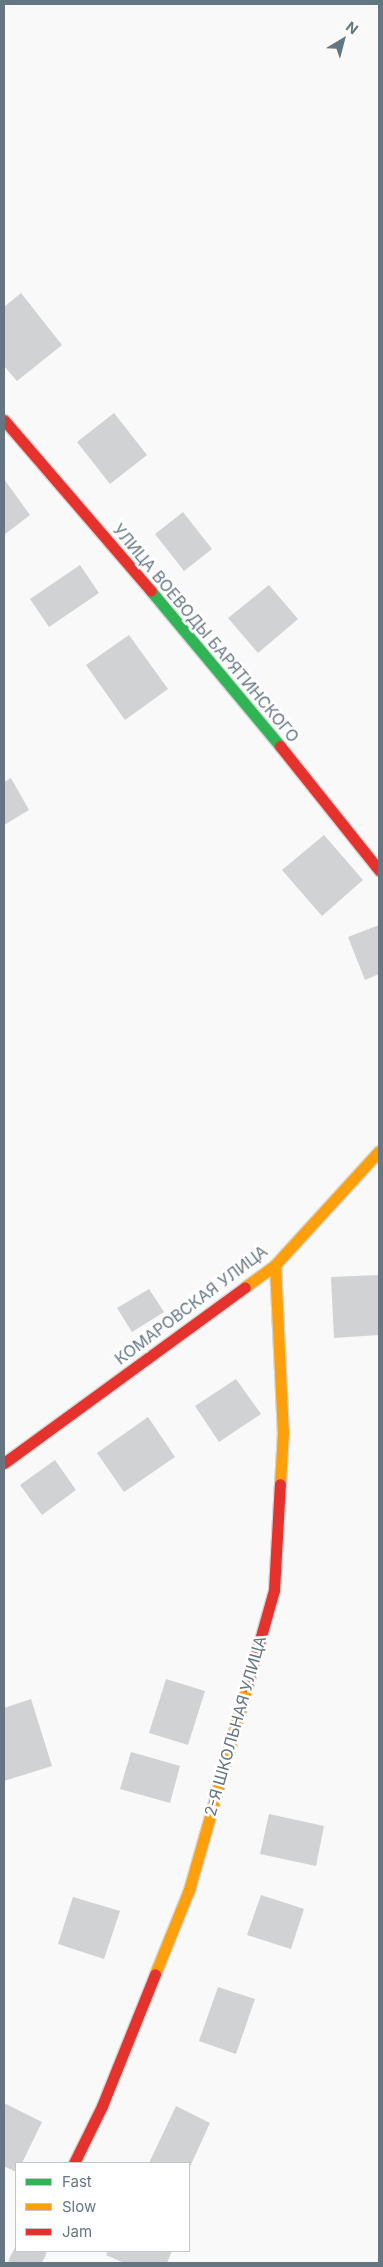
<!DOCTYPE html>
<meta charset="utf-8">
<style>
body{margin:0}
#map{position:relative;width:383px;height:2267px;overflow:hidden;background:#f9f9f9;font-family:Inter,sans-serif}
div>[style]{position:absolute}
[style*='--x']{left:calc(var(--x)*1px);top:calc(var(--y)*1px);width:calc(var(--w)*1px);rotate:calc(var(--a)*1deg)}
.building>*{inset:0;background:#d0d2d3}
.roads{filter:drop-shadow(1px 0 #d5d6d7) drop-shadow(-1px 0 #d5d6d7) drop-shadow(0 1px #d5d6d7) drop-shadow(0 -1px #d5d6d7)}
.street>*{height:28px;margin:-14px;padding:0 14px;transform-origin:14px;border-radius:14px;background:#cecfd0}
.fast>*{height:11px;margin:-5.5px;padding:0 5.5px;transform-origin:5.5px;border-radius:5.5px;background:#30b455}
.slow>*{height:11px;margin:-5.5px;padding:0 5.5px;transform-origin:5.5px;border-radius:5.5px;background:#ff9f0a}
.jam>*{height:11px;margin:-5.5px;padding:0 5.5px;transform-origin:5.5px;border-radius:5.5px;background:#e5322d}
span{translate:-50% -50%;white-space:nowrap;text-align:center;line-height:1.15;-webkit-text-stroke:5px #fff;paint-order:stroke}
.street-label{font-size:16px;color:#657683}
.frame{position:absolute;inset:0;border:5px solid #657683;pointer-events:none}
.legend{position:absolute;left:15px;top:2162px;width:175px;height:90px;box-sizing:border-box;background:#fff;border:1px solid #c1c8cd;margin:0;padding:6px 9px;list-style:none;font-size:15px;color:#657683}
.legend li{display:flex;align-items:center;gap:10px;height:25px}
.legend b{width:25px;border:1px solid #c1c8cd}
.north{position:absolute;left:318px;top:15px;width:50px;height:50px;-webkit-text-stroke:4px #fff;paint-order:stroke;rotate:37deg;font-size:14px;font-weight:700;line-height:20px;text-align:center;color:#657683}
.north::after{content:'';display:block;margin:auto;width:18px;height:22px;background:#657683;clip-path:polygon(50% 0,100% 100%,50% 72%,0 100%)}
</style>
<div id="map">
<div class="building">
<i style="clip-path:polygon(21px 293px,62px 345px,17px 381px,4px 366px,4px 307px)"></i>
<i style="clip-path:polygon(114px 413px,147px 455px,110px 484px,77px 442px)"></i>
<i style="clip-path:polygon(4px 479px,30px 515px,4px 535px)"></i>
<i style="clip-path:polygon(183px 512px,212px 549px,184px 571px,155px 534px)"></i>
<i style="clip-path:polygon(80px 565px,99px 593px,49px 627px,30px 599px)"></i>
<i style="clip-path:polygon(269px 585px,298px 619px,258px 653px,228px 618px)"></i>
<i style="clip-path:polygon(129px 635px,168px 689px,125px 720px,86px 665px)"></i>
<i style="clip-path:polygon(11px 778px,29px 810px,4px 825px,4px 782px)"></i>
<i style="clip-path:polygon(324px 835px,363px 880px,322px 916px,282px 870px)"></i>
<i style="clip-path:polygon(379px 925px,379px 974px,365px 980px,348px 937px)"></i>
<i style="clip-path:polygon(379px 1275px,379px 1335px,334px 1338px,331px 1277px)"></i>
<i style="clip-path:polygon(149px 1289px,164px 1312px,132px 1332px,117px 1308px)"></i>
<i style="clip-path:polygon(236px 1379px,261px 1414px,219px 1442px,195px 1406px)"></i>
<i style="clip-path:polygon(148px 1417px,175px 1457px,124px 1492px,97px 1453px)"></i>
<i style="clip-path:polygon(55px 1460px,76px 1490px,42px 1515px,20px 1485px)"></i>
<i style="clip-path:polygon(166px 1679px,205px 1691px,188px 1745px,149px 1733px)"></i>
<i style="clip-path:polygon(31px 1699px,52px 1766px,4px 1781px,4px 1708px)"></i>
<i style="clip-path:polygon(131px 1752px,180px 1766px,170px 1803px,120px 1789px)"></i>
<i style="clip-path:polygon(269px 1814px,324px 1826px,316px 1866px,260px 1854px)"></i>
<i style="clip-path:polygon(261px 1895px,304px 1909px,291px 1949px,247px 1935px)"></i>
<i style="clip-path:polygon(73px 1897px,120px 1911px,104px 1959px,58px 1944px)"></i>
<i style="clip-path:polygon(218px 1987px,255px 1999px,236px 2054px,199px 2041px)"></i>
<i style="clip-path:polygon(4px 2103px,42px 2122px,22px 2163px,16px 2163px,16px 2172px,4px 2166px)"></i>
<i style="clip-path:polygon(176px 2106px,210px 2123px,189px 2169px,189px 2163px,149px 2163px)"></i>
<i style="clip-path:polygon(108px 2251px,172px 2251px,167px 2263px,124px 2263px,106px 2255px)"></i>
</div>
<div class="roads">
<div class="street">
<i style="--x:24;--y:2263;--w:14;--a:-60"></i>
</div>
<div class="fast">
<i style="--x:151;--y:591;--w:202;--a:50.2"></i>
</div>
<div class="slow">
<i style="--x:275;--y:1265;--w:167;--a:87.3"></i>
<i style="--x:283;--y:1432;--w:52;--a:93.3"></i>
<i style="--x:245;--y:1287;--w:37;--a:-36"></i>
<i style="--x:275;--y:1265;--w:154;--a:-47.6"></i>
<i style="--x:155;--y:1974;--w:91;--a:-68"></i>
<i style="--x:189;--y:1890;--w:212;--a:-74.1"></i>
</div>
<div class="jam">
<i style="--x:4;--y:420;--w:225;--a:49.3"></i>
<i style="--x:280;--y:746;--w:159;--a:51.4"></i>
<i style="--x:4;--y:1463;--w:298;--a:-36.1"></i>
<i style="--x:247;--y:1686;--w:100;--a:-74.3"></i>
<i style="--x:274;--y:1590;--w:106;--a:-86.8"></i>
<i style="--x:74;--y:2163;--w:64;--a:-63.8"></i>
<i style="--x:102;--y:2106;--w:142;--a:-68.1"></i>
</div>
</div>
<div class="street-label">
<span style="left:206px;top:633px;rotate:50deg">УЛИЦА ВОЕВОДЫ БАРЯТИНСКОГО</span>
<span style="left:191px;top:1305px;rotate:-37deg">КОМАРОВСКАЯ УЛИЦА</span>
<span style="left:235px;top:1726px;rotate:-74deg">2-Я ШКОЛЬНАЯ УЛИЦА</span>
</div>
<div class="frame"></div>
<ul class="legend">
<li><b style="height:6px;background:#30b455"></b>Fast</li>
<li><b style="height:6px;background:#ff9f0a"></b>Slow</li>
<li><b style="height:6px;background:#e5322d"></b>Jam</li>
</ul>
<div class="north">N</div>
</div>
